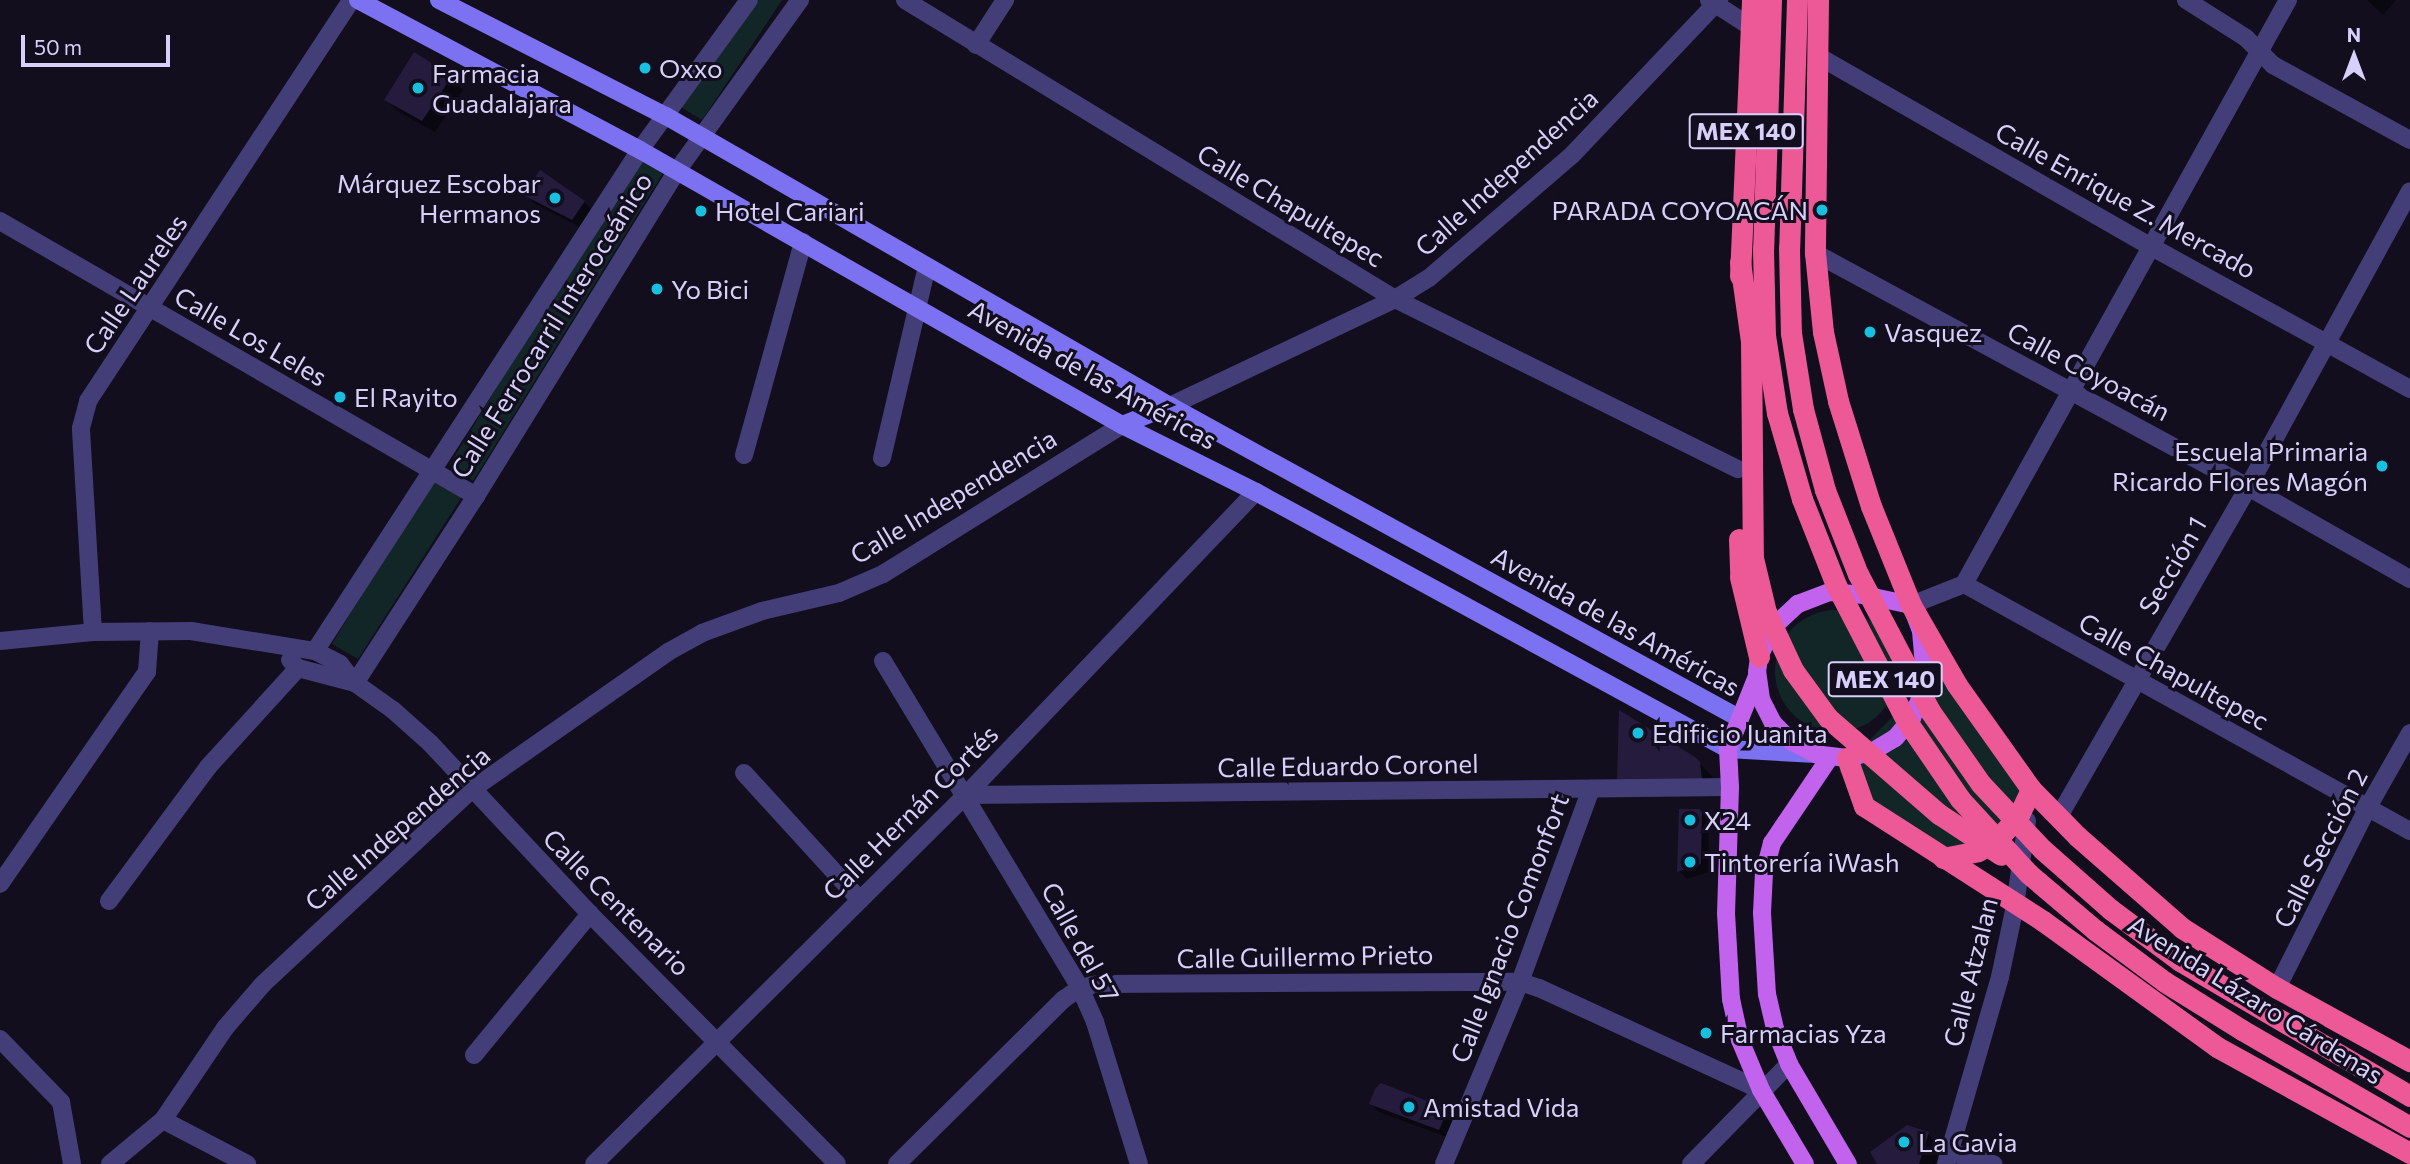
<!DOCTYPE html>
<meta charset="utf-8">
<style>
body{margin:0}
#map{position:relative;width:2410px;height:1164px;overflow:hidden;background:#120e1e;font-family:Commissioner,sans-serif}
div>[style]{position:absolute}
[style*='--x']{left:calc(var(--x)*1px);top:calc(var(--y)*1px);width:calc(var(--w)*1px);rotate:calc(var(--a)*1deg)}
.green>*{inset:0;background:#122627}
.round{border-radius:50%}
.shadow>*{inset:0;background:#0007}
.building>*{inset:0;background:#251c3d}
.street>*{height:18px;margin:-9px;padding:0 9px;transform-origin:9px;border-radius:9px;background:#443e78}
.secondary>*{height:18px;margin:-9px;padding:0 9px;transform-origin:9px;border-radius:9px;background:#7c71f0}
.primary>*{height:18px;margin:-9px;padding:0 9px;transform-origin:9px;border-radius:9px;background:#c263ee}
.highway>*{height:21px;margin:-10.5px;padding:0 10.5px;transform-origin:10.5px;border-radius:10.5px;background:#ed5897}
.dots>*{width:19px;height:19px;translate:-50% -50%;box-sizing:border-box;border:4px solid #120e1e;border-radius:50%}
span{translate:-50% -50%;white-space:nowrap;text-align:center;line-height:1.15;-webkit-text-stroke:6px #120e1e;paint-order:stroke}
.shield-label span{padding:2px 5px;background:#120e1e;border:2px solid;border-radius:5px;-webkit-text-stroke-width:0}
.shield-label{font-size:24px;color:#d7d0fa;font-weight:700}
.poi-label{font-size:26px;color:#d7d0fa}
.left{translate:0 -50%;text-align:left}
.right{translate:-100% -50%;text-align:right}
.street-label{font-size:26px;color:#d7d0fa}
.north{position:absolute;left:2319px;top:21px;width:70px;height:70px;-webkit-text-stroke:5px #120e1e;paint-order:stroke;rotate:0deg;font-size:19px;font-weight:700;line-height:28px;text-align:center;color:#d7d0fa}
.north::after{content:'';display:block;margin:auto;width:24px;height:32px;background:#d7d0fa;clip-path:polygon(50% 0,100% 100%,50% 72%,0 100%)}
.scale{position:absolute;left:21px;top:35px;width:149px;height:32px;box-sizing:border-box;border:4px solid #d7d0fa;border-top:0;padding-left:9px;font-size:21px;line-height:24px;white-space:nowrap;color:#d7d0fa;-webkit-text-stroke:5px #120e1e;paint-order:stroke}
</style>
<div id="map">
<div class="green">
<i style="clip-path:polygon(744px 0,782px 0,702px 120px,676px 104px)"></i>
<i style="clip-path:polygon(638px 157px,663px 173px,473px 481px,450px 464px)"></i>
<i style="clip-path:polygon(432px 479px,461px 498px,358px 659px,332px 644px)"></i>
<i class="round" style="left:1775px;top:610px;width:122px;height:122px"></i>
<i style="clip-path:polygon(1931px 662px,2020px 789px,2009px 815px,1969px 846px,1936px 849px,1859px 797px,1839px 771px,1910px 699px)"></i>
</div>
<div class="shadow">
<i style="clip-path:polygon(2367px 0,2396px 0,2383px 15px)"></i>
<i style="clip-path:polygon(414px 54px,451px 78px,463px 90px,435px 132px,399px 112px,386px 100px)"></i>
<i style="clip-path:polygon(526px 195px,584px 202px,592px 210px,580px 227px,533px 203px)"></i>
<i style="clip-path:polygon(1699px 763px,1712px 776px,1714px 790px,1631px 792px)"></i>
<i style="clip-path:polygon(1701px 811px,1709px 819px,1708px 872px,1687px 879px,1679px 871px)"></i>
<i style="clip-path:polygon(1371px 1104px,1447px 1111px,1455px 1118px,1447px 1137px,1379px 1112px)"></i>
<i style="clip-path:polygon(1928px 1134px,1940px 1146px,1935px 1164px,1879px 1164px)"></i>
</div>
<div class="building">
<i style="clip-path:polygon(414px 52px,452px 76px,422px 121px,384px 100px)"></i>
<i style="clip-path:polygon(540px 170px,585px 201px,572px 220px,523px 195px)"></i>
<i style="clip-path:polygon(1619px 710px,1695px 757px,1700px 762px,1702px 779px,1617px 780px)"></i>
<i style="clip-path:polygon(1679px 809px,1702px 809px,1701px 864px,1677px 872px)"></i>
<i style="clip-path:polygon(1381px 1083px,1448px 1109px,1439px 1130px,1369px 1104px,1375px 1089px)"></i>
<i style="clip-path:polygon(1907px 1125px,1929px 1132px,1919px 1164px,1877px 1164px,1870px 1152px)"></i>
</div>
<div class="street">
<i style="--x:905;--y:0;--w:574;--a:31.39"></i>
<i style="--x:1395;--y:299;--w:383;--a:26.4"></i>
<i style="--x:1709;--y:0;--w:50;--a:32.7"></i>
<i style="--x:2186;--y:0;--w:71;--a:32.3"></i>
<i style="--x:2246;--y:38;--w:38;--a:45"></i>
<i style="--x:2273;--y:65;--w:156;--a:28.7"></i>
<i style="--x:976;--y:45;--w:54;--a:-57.2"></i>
<i style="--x:1818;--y:56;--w:383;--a:29.8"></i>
<i style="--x:2150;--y:246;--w:297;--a:28.8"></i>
<i style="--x:0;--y:221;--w:550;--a:30.02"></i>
<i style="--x:1815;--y:253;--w:492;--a:28.4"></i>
<i style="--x:2248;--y:487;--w:186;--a:29.6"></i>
<i style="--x:1170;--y:406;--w:249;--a:-25.4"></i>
<i style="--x:1395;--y:299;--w:40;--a:-32"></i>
<i style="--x:1429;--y:278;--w:189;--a:-40.7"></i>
<i style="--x:1572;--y:155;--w:214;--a:-46.5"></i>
<i style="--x:744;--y:455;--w:221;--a:-74.5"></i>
<i style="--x:882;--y:458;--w:197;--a:-76.8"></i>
<i style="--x:1964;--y:584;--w:668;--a:-60.98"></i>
<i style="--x:1911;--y:605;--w:57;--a:-21.6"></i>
<i style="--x:1964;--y:584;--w:510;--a:28.98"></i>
<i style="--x:93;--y:632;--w:204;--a:-93.4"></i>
<i style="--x:81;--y:428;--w:28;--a:-75"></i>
<i style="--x:88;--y:401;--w:480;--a:-56.7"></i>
<i style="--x:0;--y:641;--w:93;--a:-5.5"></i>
<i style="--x:93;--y:632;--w:98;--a:-0.6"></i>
<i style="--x:191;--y:631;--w:126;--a:9.2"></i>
<i style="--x:315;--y:651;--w:28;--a:27"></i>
<i style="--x:340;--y:664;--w:24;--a:52"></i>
<i style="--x:355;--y:683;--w:47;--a:35.4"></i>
<i style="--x:393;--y:710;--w:50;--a:41.7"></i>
<i style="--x:430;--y:743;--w:234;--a:46.9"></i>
<i style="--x:590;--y:914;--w:351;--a:45.3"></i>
<i style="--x:315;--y:651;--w:597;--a:-57.03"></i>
<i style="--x:640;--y:150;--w:185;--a:-54"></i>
<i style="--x:290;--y:660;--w:11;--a:45"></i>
<i style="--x:298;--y:668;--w:59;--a:14.7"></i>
<i style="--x:883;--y:661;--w:382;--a:58.9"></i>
<i style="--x:1080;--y:988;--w:37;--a:66"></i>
<i style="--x:1095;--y:1022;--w:149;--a:72.8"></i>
<i style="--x:355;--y:683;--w:223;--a:-57.1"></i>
<i style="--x:476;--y:496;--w:382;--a:-58.3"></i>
<i style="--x:677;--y:171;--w:211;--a:-54.3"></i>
<i style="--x:744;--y:773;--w:172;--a:47.6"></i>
<i style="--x:966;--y:795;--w:764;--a:-0.6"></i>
<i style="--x:2058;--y:818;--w:382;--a:-60.1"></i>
<i style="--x:2248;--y:487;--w:337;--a:-61.3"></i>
<i style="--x:0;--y:884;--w:258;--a:-55.3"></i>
<i style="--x:147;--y:672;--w:41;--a:-85.8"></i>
<i style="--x:109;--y:901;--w:167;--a:-53.5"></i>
<i style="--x:208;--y:767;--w:134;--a:-47.7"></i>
<i style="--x:2277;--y:988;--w:203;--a:-63.3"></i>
<i style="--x:2368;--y:807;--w:85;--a:-60.4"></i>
<i style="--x:0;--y:1039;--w:88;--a:45.9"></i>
<i style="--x:61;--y:1102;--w:63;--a:79.9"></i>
<i style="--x:474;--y:1055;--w:183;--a:-50.6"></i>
<i style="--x:163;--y:1120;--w:95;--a:27.6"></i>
<i style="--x:1948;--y:1152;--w:47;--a:14.9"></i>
<i style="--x:110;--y:1164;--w:69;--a:-39.7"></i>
<i style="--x:163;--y:1120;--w:111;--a:-56"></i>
<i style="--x:225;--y:1028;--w:58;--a:-49.2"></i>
<i style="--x:263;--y:984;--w:284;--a:-43"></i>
<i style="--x:471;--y:790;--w:241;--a:-35"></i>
<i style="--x:668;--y:652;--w:39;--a:-29"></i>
<i style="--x:702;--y:633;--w:64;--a:-20.1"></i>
<i style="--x:762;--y:611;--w:79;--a:-13.2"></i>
<i style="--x:839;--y:593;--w:48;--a:-23.4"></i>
<i style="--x:883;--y:574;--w:282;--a:-31.9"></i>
<i style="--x:594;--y:1164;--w:524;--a:-44.77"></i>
<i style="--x:966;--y:795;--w:419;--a:-46.3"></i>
<i style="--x:897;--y:1164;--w:235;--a:-44.7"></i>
<i style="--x:1064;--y:999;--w:19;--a:-35"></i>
<i style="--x:1080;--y:988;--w:18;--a:-13"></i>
<i style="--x:1098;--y:984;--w:422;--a:-0.3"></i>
<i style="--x:1520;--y:982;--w:20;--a:18"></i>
<i style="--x:1539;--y:988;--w:244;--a:24.7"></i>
<i style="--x:1444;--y:1164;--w:197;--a:-67.3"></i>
<i style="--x:1520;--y:982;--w:206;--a:-69.8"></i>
<i style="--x:1691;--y:1164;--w:140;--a:-45.6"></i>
<i style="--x:1946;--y:1164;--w:195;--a:-73.9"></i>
<i style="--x:2000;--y:977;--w:73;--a:-78.1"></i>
<i style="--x:2015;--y:906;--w:86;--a:-82"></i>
</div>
<div class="secondary">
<i style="--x:358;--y:0;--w:319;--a:28"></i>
<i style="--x:640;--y:150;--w:555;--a:29.71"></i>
<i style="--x:1122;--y:425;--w:150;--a:26.6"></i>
<i style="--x:1256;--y:492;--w:537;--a:28.57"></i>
<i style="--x:1728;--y:749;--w:88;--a:3.3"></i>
<i style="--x:439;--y:0;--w:255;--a:27.1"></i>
<i style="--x:666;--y:116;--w:581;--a:29.92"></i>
<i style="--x:1170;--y:406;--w:649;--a:28.74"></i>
<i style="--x:1122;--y:425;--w:52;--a:-21.6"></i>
</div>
<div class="primary">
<i style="--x:1830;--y:592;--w:34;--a:5"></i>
<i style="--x:1864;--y:595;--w:48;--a:12"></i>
<i style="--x:1911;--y:605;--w:28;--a:69"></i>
<i style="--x:1921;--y:631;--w:37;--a:85"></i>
<i style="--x:1924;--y:668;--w:26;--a:94"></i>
<i style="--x:1922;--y:694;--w:26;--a:113"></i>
<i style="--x:1912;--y:718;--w:26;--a:130"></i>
<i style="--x:1895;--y:738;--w:27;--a:149"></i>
<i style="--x:1872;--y:752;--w:26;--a:167"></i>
<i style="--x:1847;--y:758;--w:31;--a:-173"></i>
<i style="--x:1816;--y:754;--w:27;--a:-153"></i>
<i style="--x:1792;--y:742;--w:27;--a:-135"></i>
<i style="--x:1773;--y:723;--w:27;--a:-117"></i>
<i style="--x:1761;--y:699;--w:27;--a:-98"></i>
<i style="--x:1757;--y:672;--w:15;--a:-82"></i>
<i style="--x:1759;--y:657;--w:33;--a:-65"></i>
<i style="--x:1773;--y:627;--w:34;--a:-43"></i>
<i style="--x:1798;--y:604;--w:34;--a:-21"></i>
<i style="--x:1757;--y:676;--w:79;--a:111.7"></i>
<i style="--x:1728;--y:749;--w:38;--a:87"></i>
<i style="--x:1730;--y:787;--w:126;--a:91.8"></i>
<i style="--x:1726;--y:913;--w:86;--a:86.7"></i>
<i style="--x:1731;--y:999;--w:42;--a:77.6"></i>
<i style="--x:1740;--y:1040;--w:54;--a:67.2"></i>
<i style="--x:1761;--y:1090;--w:86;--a:59.3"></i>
<i style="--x:1830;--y:757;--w:104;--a:124"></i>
<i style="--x:1772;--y:843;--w:30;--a:105"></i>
<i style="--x:1764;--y:872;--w:41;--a:92.8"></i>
<i style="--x:1762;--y:913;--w:81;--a:86.5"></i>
<i style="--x:1767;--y:994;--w:36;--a:77"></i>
<i style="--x:1775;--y:1029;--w:38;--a:68"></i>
<i style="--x:1789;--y:1064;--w:116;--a:59.5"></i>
</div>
<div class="highway">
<i style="--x:1771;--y:0;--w:249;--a:91.8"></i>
<i style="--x:1763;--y:249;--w:86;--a:88.7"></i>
<i style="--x:1765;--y:335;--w:79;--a:81.3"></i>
<i style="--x:1777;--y:413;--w:90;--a:73.8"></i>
<i style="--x:1802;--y:499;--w:92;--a:68.4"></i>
<i style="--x:1836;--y:585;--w:152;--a:62.6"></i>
<i style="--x:1906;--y:720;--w:96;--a:55.6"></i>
<i style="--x:1960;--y:799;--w:102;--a:47.4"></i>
<i style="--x:2029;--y:874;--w:87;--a:40.3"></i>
<i style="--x:2095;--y:930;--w:87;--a:36.6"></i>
<i style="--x:2165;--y:982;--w:91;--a:31.9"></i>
<i style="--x:2242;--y:1030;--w:194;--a:30"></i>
<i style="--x:1797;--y:0;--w:248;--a:91.8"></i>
<i style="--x:1789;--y:248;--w:85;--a:88.7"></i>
<i style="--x:1791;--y:333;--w:77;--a:81"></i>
<i style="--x:1803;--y:409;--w:84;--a:74.8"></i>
<i style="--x:1825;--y:490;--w:90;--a:68.6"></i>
<i style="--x:1858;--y:574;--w:155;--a:62.3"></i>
<i style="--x:1930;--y:711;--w:89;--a:55.1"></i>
<i style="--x:1981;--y:784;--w:89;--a:46.8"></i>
<i style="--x:2042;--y:849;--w:91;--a:41.4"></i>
<i style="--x:2110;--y:909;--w:87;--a:36.6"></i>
<i style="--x:2180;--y:961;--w:267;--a:30.4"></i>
<i style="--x:1818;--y:0;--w:253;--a:90.7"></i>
<i style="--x:1815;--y:253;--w:79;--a:84.2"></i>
<i style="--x:1823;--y:332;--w:71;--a:77.7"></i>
<i style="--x:1838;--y:401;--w:110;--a:72.6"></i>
<i style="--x:1871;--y:506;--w:107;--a:68"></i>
<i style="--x:1911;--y:605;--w:92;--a:60.1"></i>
<i style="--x:1957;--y:685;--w:128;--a:54.6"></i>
<i style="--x:2031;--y:789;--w:66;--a:45.6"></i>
<i style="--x:2077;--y:836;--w:140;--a:41.2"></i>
<i style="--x:2182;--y:928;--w:112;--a:32.3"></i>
<i style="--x:2277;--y:988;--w:152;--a:28.8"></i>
<i style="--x:1740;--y:262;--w:80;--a:82.1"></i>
<i style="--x:1751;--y:341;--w:217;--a:89.5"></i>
<i style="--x:1753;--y:558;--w:56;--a:76.5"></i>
<i style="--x:1766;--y:612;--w:64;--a:65"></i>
<i style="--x:1793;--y:670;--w:59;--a:53.9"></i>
<i style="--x:1828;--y:718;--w:147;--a:40.9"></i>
<i style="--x:1939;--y:814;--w:74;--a:33.5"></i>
<i style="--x:1740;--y:276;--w:276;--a:-87.5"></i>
<i style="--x:1739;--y:539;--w:38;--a:88"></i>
<i style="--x:1740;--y:577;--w:82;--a:76.6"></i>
<i style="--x:1847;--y:758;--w:51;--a:70.5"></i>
<i style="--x:1864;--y:806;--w:213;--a:32.7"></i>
<i style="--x:2043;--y:921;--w:215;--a:35.9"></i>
<i style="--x:2217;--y:1047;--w:220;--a:28.8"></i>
<i style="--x:1943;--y:858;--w:36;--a:-11"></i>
<i style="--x:1978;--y:851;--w:28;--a:-35"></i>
<i style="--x:2001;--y:835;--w:25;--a:-47"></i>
<i style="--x:2018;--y:817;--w:31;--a:-65"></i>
</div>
<div class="dots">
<i style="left:645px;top:68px;background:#18bfde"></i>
<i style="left:418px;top:88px;background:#18bfde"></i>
<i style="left:555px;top:198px;background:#18bfde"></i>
<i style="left:1822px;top:210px;background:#18bfde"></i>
<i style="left:701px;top:211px;background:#18bfde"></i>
<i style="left:657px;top:289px;background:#18bfde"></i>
<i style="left:1870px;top:332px;background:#18bfde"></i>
<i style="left:340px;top:397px;background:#18bfde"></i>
<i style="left:2382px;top:466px;background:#18bfde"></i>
<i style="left:1638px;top:733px;background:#18bfde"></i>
<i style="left:1690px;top:820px;background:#18bfde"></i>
<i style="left:1690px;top:862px;background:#18bfde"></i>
<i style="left:1706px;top:1033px;background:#18bfde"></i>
<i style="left:1409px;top:1107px;background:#18bfde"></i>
<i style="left:1904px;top:1142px;background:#18bfde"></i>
</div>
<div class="shield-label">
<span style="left:1746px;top:131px">MEX 140</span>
<span style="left:1885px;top:679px">MEX 140</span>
</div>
<div class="poi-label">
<span class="left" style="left:659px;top:68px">Oxxo</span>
<span class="left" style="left:432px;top:88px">Farmacia<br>Guadalajara</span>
<span class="right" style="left:541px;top:198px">Márquez Escobar<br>Hermanos</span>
<span class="right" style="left:1808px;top:210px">PARADA COYOACÁN</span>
<span class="left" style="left:715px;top:211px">Hotel Cariari</span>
<span class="left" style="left:671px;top:289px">Yo Bici</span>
<span class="left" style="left:1884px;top:332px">Vasquez</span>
<span class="left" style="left:354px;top:397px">El Rayito</span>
<span class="right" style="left:2368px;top:466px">Escuela Primaria<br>Ricardo Flores Magón</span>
<span class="left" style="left:1652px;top:733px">Edificio Juanita</span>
<span class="left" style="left:1704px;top:820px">X24</span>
<span class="left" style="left:1704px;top:862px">Tintorería iWash</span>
<span class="left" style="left:1720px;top:1033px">Farmacias Yza</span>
<span class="left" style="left:1423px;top:1107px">Amistad Vida</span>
<span class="left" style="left:1918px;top:1142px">La Gavia</span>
</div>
<div class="street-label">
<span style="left:1506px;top:172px;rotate:-42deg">Calle Independencia</span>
<span style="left:2126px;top:200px;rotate:29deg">Calle Enrique Z. Mercado</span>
<span style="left:1291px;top:205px;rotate:31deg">Calle Chapultepec</span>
<span style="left:135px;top:284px;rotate:-56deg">Calle Laureles</span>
<span style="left:551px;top:325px;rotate:-58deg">Calle Ferrocarril Interoceánico</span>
<span style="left:251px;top:336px;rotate:30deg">Calle Los Leles</span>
<span style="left:2089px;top:371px;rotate:28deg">Calle Coyoacán</span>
<span style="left:1093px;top:374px;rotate:29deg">Avenida de las Américas</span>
<span style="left:953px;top:496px;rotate:-31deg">Calle Independencia</span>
<span style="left:2172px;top:565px;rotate:-60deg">Sección 1</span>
<span style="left:1616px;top:621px;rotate:29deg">Avenida de las Américas</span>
<span style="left:2174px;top:671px;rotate:29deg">Calle Chapultepec</span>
<span style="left:1348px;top:765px;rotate:-1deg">Calle Eduardo Coronel</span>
<span style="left:910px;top:812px;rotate:-45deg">Calle Hernán Cortés</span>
<span style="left:397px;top:828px;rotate:-41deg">Calle Independencia</span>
<span style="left:2320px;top:848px;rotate:-63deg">Calle Sección 2</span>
<span style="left:617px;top:902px;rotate:45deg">Calle Centenario</span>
<span style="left:1509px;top:928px;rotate:-69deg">Calle Ignacio Comonfort</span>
<span style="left:1081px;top:942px;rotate:61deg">Calle del 57</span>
<span style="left:1305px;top:956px;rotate:-1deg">Calle Guillermo Prieto</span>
<span style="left:1970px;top:972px;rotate:-76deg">Calle Atzalan</span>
<span style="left:2256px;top:999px;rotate:32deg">Avenida Lázaro Cárdenas</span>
</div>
<div class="north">N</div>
<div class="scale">50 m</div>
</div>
